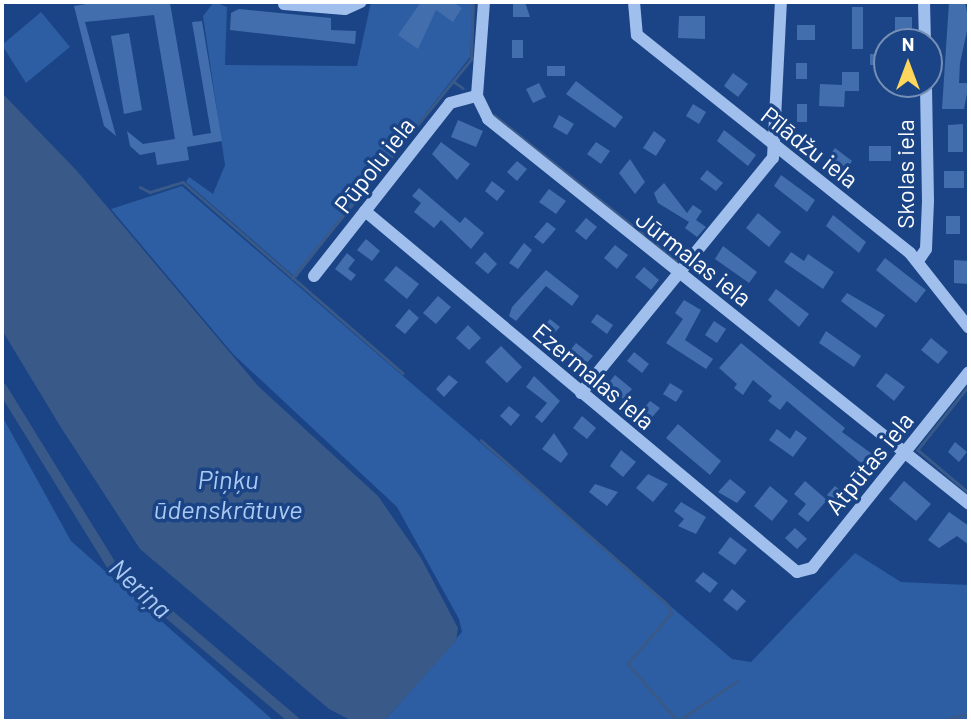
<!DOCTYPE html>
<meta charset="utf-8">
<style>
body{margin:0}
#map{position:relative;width:971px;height:723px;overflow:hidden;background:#1a4485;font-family:Barlow,sans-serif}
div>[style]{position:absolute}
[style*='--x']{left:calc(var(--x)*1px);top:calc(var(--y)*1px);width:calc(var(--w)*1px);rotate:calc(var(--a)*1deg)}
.green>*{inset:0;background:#2d5da3}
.water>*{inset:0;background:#395988}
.stream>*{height:2.5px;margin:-1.25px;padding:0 1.25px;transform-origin:1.25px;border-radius:1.25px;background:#395988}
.canal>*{height:10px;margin:-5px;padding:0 5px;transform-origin:5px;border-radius:5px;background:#395988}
.building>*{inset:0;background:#426eae}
.minor>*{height:12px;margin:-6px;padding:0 6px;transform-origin:6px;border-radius:6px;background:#a0bfec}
span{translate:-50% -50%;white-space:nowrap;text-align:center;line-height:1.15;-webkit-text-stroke:7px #1a4485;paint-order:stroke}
.street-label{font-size:24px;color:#fff}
.water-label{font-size:26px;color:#abc9f3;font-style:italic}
.frame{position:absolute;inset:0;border:4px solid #fff;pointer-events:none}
.north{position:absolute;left:873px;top:28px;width:70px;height:70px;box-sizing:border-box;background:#1a4485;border:2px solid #768fb6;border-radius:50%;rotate:0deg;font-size:19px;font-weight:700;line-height:28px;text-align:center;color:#fff}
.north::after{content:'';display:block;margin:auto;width:24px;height:32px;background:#fed65b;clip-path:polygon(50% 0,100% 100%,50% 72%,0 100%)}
</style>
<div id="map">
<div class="green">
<i style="clip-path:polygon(214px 2px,227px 7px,225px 65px,357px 66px,371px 2px,473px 2px,470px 57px,296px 278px,186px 182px,189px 177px,213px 194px,225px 165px,203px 16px)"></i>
<i style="clip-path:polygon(41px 12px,70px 47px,26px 83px,2px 45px)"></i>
<i style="clip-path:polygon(182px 186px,732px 659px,751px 662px,855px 553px,901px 582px,969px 585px,969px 721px,384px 721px,462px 632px,459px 619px,397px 507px,233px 354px,111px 209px)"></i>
<i style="clip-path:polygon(2px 416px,71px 541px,274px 721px,2px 721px)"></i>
</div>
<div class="water">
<i style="clip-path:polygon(2px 93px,77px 171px,258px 386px,378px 496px,421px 558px,458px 628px,456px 641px,384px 721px,352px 721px,329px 709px,140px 549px,60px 426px,2px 330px)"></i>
</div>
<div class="stream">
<i style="--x:453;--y:81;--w:12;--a:35"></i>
<i style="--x:494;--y:115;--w:234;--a:38.6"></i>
<i style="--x:140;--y:187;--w:11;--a:27"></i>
<i style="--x:150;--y:192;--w:34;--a:-17"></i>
<i style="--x:183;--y:182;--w:291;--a:41"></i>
<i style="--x:292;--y:278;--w:283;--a:-50.7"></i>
<i style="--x:471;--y:59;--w:57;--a:-88"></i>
<i style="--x:969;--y:386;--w:82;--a:128.6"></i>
<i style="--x:918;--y:450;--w:67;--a:40.1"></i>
<i style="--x:481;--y:440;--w:249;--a:41.4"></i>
<i style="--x:668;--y:605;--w:9;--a:63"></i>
<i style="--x:672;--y:613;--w:67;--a:130.8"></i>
<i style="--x:628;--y:664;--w:76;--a:48.7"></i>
<i style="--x:678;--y:721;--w:71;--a:-34.1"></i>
<i style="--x:941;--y:721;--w:29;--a:-16"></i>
</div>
<div class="canal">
<i style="--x:2;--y:388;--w:209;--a:58.3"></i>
<i style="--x:112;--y:566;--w:240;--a:40.3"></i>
</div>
<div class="building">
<i style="clip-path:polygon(98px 2px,170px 3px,193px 136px,211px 133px,192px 22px,202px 21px,222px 141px,187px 147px,189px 160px,157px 165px,155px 152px,140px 155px,130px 146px,127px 131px,143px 144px,175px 139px,154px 15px,85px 22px,116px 136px,104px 126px,74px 6px)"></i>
<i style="clip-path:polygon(421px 2px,453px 2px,462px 8px,453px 22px,436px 10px,418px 49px,398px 35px)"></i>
<i style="clip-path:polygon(513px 2px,525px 2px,530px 17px,513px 17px)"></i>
<i style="clip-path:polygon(949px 2px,965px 2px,969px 22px,960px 63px,959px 83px,969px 83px,964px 109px,942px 109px)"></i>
<i style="clip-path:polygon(852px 7px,863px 7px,863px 49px,852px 49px)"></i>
<i style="clip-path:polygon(239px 9px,331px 18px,331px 30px,356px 31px,355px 44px,230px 30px,231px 13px)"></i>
<i style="clip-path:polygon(679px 16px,705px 16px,705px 39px,678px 38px)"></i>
<i style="clip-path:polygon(895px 17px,912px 17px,912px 33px,895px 33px)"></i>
<i style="clip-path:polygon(797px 25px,815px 25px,815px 40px,797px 40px)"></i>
<i style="clip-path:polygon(129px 33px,142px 110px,124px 114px,111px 36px)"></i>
<i style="clip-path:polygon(512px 40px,523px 40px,523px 58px,512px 58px)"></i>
<i style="clip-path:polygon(870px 54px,887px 54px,887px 65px,870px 65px)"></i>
<i style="clip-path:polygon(796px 63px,807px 63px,807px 79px,796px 79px)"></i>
<i style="clip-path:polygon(547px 66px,565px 66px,565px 76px,547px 76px)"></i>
<i style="clip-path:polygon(842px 72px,859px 72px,859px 91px,845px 91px,844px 107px,819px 106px,820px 84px,842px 85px)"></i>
<i style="clip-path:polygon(733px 73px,748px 84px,738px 97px,724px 86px)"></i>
<i style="clip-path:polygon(576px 81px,623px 117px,615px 128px,566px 94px)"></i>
<i style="clip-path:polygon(539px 83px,546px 97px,533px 103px,526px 89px)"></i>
<i style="clip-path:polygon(693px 104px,706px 112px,699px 124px,686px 116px)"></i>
<i style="clip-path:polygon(797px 104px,807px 104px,807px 122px,797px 122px)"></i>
<i style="clip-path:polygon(559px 115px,574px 124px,567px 135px,553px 127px)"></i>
<i style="clip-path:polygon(458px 120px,483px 131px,476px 147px,451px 137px)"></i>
<i style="clip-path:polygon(963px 124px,963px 152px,948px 152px,948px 125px)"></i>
<i style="clip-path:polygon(724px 130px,756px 155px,748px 166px,717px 141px)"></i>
<i style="clip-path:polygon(654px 131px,666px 140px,656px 156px,643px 148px)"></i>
<i style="clip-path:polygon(441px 142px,470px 164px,457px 180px,432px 154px)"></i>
<i style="clip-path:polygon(596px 142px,610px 151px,601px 164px,587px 154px)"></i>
<i style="clip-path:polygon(869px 146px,891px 146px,891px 161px,869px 161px)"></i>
<i style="clip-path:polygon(835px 148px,852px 161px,842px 176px,824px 164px)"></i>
<i style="clip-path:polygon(630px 159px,645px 182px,635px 194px,619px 173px)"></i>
<i style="clip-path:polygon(517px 161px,527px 169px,517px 181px,507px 172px)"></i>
<i style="clip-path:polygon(900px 161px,910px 161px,910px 179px,900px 179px)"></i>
<i style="clip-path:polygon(707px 170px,723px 183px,716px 191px,700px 179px)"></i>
<i style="clip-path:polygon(944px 171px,964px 171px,964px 188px,944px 188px)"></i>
<i style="clip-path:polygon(781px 175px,815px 200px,807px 212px,774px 186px)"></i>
<i style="clip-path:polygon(492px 181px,505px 191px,497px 201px,485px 191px)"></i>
<i style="clip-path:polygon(664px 183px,687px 213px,693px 205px,702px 211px,696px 220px,706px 227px,697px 237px,685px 228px,689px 222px,658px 203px,654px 193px)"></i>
<i style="clip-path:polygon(419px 188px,460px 223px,465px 217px,484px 233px,471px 249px,441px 220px,434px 228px,414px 212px,421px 203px,412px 196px)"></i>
<i style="clip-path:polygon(549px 189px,566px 201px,556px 214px,539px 202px)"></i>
<i style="clip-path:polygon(758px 213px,781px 232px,769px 247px,746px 228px)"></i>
<i style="clip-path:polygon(833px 215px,866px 242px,859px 253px,826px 226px)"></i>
<i style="clip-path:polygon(946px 216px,960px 216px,960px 234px,946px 234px)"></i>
<i style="clip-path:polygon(586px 218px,597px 227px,586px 240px,575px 231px)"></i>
<i style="clip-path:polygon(547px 222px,556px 229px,543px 244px,534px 237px)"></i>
<i style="clip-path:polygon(366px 239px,380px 251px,372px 261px,357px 250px)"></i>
<i style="clip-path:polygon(524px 243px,532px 250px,518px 269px,509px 263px)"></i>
<i style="clip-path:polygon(615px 245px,628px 255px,617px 269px,604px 258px)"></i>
<i style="clip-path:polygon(723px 246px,757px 272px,749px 283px,715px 259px)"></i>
<i style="clip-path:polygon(485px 252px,497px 264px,488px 274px,475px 263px)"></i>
<i style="clip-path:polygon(791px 252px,804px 261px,808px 254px,834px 272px,823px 289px,784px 262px)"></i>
<i style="clip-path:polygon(347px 253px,355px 260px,348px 269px,356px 275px,351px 281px,335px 269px)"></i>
<i style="clip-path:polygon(885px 258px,926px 290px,916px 303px,876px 270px)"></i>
<i style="clip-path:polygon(954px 260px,969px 261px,969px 284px,954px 283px)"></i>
<i style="clip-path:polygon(396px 266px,419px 284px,407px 299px,384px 280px)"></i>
<i style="clip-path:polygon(644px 267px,659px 280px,651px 290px,635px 277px)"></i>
<i style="clip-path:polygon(546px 270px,579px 296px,572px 306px,546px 286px,516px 321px,509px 316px,512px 307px)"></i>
<i style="clip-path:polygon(776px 289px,809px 314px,799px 327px,768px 300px)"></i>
<i style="clip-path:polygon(847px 293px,885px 315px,876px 328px,841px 301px)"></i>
<i style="clip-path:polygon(438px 296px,451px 307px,436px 324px,423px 313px)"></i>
<i style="clip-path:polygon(684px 300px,701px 310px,685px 340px,713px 359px,706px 369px,666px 343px,683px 319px,675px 313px)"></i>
<i style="clip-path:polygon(409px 309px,419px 318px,405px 334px,395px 326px)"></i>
<i style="clip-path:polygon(597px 314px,613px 325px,607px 334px,591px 322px)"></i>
<i style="clip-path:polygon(550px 319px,560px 327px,549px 338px,540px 331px)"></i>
<i style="clip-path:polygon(714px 321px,726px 329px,717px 343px,705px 335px)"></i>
<i style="clip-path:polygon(468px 325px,481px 338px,469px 350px,456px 338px)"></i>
<i style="clip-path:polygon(826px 331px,861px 356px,854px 367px,819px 343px)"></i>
<i style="clip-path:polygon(931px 338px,948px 352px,938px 364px,921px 350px)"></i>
<i style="clip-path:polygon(576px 343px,593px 356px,584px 366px,568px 353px)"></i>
<i style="clip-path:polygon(741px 343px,845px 428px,842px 432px,879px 459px,869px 470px,787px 401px,780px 410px,768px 401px,772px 396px,753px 380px,743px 395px,734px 388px,737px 384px,719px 368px)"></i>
<i style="clip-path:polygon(501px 346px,522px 367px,507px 383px,485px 362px)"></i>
<i style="clip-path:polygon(634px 352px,649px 364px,642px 373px,627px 361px)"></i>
<i style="clip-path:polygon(886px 373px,905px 387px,894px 401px,876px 386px)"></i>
<i style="clip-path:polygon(449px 375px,458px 382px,444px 397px,436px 389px)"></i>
<i style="clip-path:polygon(615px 375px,632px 389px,623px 399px,607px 385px)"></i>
<i style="clip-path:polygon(534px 376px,560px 401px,542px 423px,535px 417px,547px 403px,526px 387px)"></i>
<i style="clip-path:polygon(670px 383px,683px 391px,676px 402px,663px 394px)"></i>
<i style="clip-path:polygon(650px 401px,660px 408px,648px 422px,639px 414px)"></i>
<i style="clip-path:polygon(509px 406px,520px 415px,511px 426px,500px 416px)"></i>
<i style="clip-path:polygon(582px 416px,596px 428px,587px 439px,573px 428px)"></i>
<i style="clip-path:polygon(678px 424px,721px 461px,710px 475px,666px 438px)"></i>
<i style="clip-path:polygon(777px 429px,790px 439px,796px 430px,807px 438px,793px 457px,769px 440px)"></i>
<i style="clip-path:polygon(554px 433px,568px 454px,561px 463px,542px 449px)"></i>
<i style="clip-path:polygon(955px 442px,967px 452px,959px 462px,948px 452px)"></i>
<i style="clip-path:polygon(621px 450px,636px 462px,623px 477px,610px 466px)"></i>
<i style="clip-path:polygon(648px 474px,668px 484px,653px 502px,636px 488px)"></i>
<i style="clip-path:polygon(730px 479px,746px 492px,737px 503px,718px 492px)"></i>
<i style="clip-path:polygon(805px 481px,827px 500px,808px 522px,798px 514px,806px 504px,794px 494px)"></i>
<i style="clip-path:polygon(904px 481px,931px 504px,916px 521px,889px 499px)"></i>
<i style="clip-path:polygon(595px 484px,618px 492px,607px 506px,589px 492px)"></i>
<i style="clip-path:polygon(770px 486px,788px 501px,772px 521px,754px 506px)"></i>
<i style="clip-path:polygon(835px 486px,847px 496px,839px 506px,827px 495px)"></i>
<i style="clip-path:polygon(681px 502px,706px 517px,696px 534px,678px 526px,684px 519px,674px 511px)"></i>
<i style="clip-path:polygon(949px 512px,969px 526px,969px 545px,957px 536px,939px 548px,928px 540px)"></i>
<i style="clip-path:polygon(795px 528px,807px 539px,797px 549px,785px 538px)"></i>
<i style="clip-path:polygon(730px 537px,747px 550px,735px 565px,718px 553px)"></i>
<i style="clip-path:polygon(703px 572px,718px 583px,710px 593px,695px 581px)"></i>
<i style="clip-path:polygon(732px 589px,746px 601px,737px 611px,723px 600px)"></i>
</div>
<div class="minor">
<i style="--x:484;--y:2;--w:94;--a:94.3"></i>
<i style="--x:477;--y:96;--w:25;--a:64"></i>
<i style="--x:488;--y:119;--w:616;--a:38.67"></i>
<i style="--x:634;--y:2;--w:33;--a:85"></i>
<i style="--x:637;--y:35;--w:349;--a:38.6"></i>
<i style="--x:910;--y:253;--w:95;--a:51.8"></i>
<i style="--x:924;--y:2;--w:40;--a:88.6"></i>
<i style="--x:284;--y:4;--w:61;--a:4.7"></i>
<i style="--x:345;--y:9;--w:17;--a:-24"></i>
<i style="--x:365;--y:211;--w:563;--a:39.88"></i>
<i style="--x:797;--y:572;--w:16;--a:-15"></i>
<i style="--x:812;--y:568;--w:251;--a:-51.3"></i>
<i style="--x:918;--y:261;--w:14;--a:-56"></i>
<i style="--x:926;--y:249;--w:48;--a:-87.6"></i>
<i style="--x:928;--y:201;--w:117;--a:-91"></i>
<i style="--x:314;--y:276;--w:220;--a:-51.8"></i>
<i style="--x:450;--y:103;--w:28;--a:-15"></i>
<i style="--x:581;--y:393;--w:303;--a:-50.8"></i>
<i style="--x:773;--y:158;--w:156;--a:-87.1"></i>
</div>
<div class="street-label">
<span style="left:810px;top:147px;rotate:38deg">Pīlādžu iela</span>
<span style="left:374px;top:165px;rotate:-52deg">Pūpolu iela</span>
<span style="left:905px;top:174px;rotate:-90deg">Skolas iela</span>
<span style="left:694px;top:258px;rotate:38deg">Jūrmalas iela</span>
<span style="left:594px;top:376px;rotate:40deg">Ezermalas iela</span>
<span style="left:869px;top:463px;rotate:-51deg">Atpūtas iela</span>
</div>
<div class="water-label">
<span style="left:228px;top:494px">Piņķu<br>ūdenskrātuve</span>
<span style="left:141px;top:588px;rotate:43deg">Neriņa</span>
</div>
<div class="frame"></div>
<div class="north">N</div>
</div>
